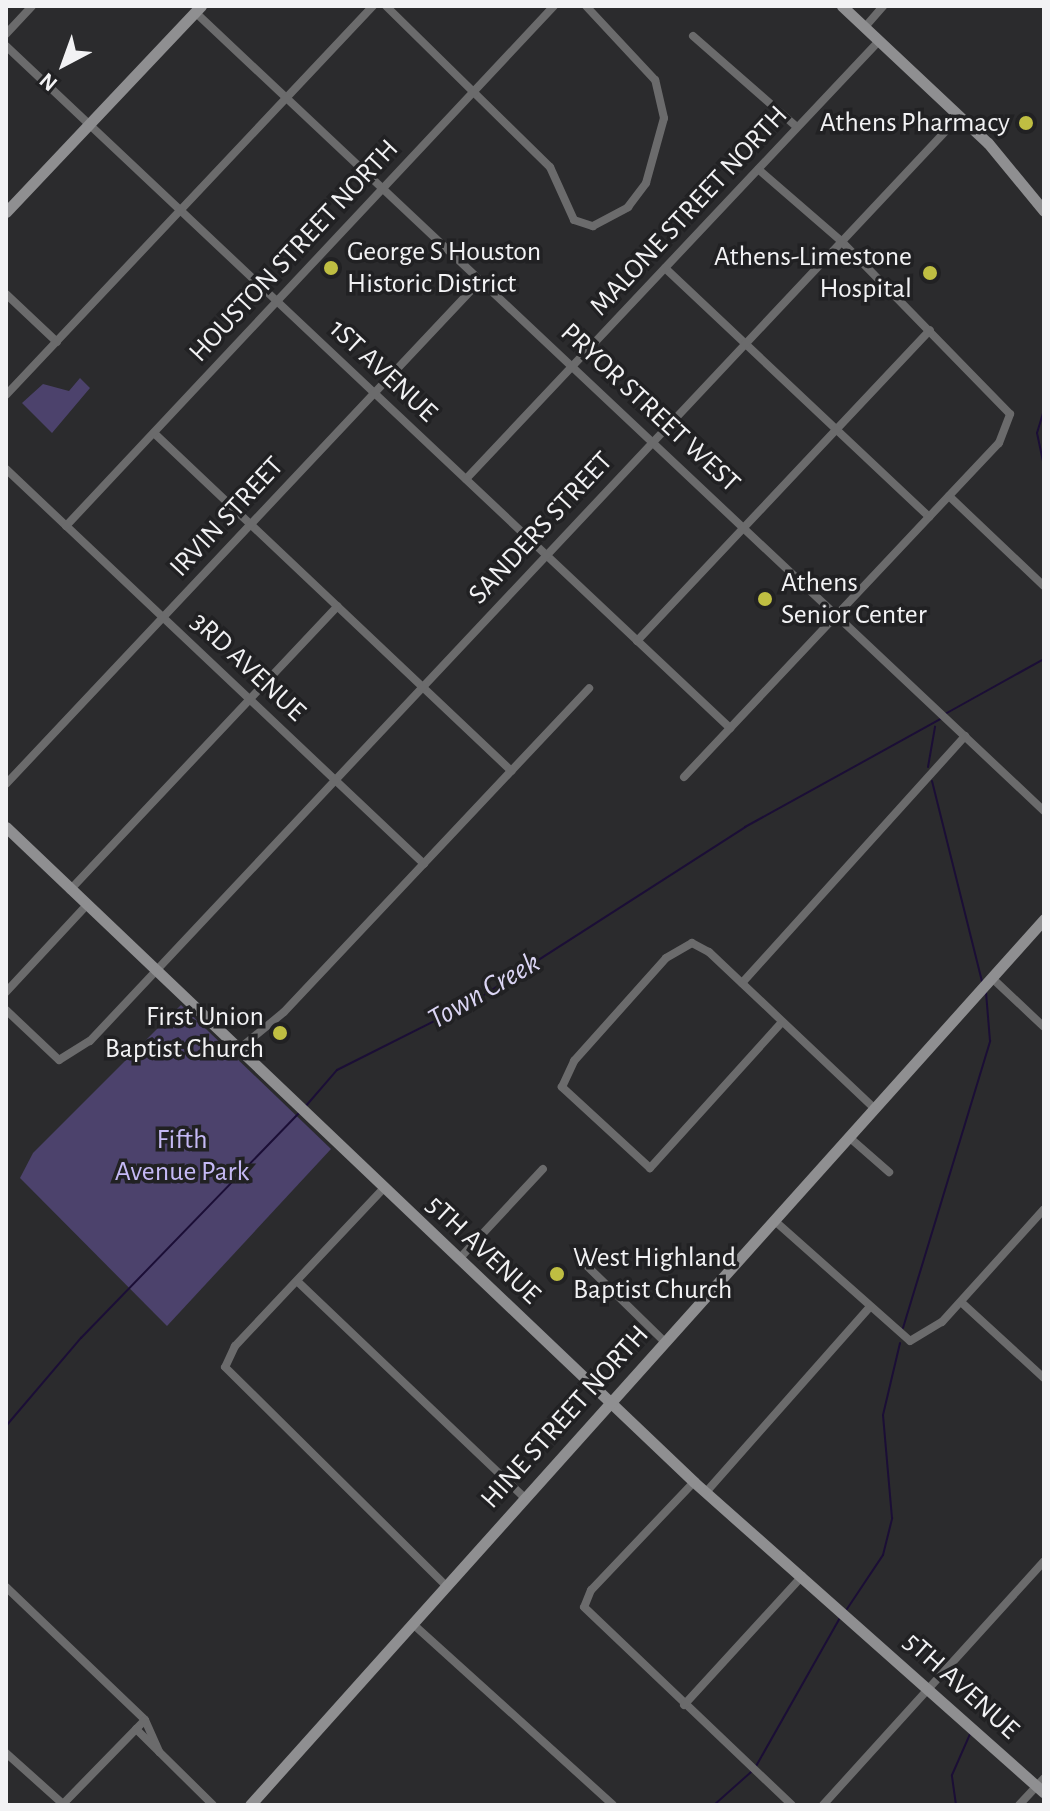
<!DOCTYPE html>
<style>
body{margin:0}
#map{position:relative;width:1050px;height:1811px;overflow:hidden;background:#2b2b2d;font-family:"Alegreya Sans",sans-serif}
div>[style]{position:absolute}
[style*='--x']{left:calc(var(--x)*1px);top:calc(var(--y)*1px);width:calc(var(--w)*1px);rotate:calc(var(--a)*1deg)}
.green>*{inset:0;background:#4c426c}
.stream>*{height:2px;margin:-1px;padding:0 1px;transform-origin:1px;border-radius:1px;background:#1b0e36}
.street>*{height:8px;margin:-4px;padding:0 4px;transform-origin:4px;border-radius:4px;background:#6b6b6c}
.secondary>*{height:11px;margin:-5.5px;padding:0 5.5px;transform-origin:5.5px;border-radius:5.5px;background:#8f8f91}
.dots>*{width:22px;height:22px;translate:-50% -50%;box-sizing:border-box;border:4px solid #212123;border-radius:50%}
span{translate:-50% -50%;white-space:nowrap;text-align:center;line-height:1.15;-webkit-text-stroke:7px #212123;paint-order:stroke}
.poi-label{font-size:28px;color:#f2f2f4}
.right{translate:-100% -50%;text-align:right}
.left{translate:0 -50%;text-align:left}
.street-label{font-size:28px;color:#f2f2f4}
.park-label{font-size:28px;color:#c5b9f5}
.water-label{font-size:30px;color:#dbd5f4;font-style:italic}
.frame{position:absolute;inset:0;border:8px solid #f2f2f4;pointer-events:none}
.north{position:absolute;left:24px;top:24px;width:80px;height:80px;-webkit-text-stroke:6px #212123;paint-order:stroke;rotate:221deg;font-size:22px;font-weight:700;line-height:32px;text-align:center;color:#f2f2f4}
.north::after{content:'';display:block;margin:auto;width:28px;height:36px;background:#f2f2f4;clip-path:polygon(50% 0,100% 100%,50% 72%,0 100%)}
</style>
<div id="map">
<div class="green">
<i style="clip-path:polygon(80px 378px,90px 388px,52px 433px,22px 403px,43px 384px,69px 391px)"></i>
<i style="clip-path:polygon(181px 1005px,331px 1149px,167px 1326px,20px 1178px,33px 1153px)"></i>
</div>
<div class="stream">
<i style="--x:1044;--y:410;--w:24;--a:107"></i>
<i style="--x:1037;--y:433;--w:35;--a:78"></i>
<i style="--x:945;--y:714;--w:113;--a:-29.1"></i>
<i style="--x:928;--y:767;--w:41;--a:-80.1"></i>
<i style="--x:932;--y:781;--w:207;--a:76"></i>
<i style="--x:305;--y:1107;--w:49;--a:-49.1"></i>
<i style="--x:337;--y:1070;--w:156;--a:-26.7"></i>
<i style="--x:476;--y:1000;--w:320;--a:-32.7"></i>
<i style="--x:745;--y:827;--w:224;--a:-28.9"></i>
<i style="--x:903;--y:1328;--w:300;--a:-73.1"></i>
<i style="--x:990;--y:1041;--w:49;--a:-94.7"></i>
<i style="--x:6;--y:1426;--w:116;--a:-49.6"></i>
<i style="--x:81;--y:1338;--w:315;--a:-45.9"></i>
<i style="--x:847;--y:1609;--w:65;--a:-56.3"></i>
<i style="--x:883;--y:1555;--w:38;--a:-76"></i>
<i style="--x:892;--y:1518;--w:103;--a:-95"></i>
<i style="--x:883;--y:1415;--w:74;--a:-76.7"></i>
<i style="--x:755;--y:1768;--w:172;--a:-60.5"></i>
<i style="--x:714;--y:1805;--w:50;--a:-41.7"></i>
<i style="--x:956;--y:1805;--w:30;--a:-98"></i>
<i style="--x:952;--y:1775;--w:45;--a:-66.3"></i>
</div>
<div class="street">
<i style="--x:386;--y:6;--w:230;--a:44.5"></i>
<i style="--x:550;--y:167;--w:58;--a:65.6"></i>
<i style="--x:574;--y:220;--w:20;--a:18"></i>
<i style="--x:593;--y:226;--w:40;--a:-28"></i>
<i style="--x:628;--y:207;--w:30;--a:-53"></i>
<i style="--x:646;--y:183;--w:67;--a:-74.5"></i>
<i style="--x:664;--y:118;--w:39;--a:-103"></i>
<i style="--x:655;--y:80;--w:101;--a:-133"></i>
<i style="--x:195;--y:12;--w:1166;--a:43.26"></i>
<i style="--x:865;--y:27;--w:28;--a:-49"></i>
<i style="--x:6;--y:34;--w:38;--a:-47"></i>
<i style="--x:693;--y:36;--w:138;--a:41.2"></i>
<i style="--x:6;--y:46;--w:995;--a:43.29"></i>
<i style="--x:665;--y:268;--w:363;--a:43.3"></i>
<i style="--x:6;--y:294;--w:70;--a:43.3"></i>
<i style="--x:6;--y:395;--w:535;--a:-46.67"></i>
<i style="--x:154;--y:433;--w:492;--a:43.4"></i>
<i style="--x:6;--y:469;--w:575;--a:43.38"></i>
<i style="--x:466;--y:479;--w:601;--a:-46.69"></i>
<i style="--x:949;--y:496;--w:131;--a:43.5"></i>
<i style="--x:66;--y:526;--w:713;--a:-46.82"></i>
<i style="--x:637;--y:641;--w:427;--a:-46.7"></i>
<i style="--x:684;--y:777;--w:459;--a:-46.7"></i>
<i style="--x:999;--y:443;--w:31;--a:-69"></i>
<i style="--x:1010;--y:414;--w:243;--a:-134.3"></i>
<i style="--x:840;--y:240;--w:108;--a:-139.1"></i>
<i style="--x:6;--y:784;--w:691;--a:-46.7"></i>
<i style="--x:70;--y:890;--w:390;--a:-46.7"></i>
<i style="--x:992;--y:978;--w:71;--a:43.3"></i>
<i style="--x:742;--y:983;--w:333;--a:-47.9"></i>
<i style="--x:6;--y:992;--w:117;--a:-47.1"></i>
<i style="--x:6;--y:1010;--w:73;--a:43.3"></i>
<i style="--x:59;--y:1060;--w:36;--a:-32"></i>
<i style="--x:90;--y:1041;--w:1268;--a:-46.76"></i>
<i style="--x:782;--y:1022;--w:197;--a:132.1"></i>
<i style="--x:650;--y:1168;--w:120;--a:-137.4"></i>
<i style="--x:562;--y:1087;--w:29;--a:-65"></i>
<i style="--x:574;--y:1061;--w:138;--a:-48.2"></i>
<i style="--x:666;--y:958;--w:30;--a:-30"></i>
<i style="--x:692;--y:943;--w:19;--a:28"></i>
<i style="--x:709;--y:952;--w:228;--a:43.4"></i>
<i style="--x:239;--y:1049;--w:58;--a:-39.4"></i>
<i style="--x:284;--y:1012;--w:445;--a:-46.7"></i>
<i style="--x:850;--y:1138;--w:52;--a:41.1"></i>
<i style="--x:383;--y:1189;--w:216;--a:133.3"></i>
<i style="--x:235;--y:1346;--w:23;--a:115"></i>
<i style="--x:225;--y:1367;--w:311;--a:44.7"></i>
<i style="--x:776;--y:1222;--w:179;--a:41.6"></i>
<i style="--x:910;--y:1341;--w:37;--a:-31"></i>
<i style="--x:942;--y:1322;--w:152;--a:-47.9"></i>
<i style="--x:459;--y:1259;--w:123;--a:-47"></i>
<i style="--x:586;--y:1265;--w:110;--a:44.3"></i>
<i style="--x:297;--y:1281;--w:315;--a:43.6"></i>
<i style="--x:961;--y:1302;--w:113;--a:42.5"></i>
<i style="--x:694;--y:1482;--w:149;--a:133.6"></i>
<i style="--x:591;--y:1590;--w:18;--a:112"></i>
<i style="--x:584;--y:1607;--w:287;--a:43.6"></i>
<i style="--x:707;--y:1491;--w:244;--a:-48.5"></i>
<i style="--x:6;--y:1587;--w:192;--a:43.7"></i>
<i style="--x:145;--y:1720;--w:35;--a:66"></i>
<i style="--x:414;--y:1625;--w:268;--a:42.1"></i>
<i style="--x:684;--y:1705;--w:175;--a:-47.5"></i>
<i style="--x:136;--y:1729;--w:108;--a:44.6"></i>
<i style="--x:6;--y:1753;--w:76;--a:41.8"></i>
<i style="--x:63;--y:1804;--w:117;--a:-45.7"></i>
<i style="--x:823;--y:1805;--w:329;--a:-47.8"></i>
<i style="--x:1019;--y:1805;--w:37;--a:-47"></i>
</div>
<div class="secondary">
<i style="--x:842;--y:6;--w:200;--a:43.2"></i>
<i style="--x:988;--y:143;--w:88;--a:50.5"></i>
<i style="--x:6;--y:212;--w:284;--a:-46.6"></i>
<i style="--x:6;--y:827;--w:950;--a:43.59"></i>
<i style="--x:694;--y:1482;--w:468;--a:41.6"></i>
<i style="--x:250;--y:1805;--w:1190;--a:-48.13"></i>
</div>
<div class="dots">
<i style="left:1026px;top:123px;background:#bfbe42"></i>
<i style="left:331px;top:268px;background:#bfbe42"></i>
<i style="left:930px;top:273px;background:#bfbe42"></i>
<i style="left:765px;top:599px;background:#bfbe42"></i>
<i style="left:280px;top:1033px;background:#bfbe42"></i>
<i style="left:557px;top:1274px;background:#bfbe42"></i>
</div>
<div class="poi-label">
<span class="right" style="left:1010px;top:123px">Athens Pharmacy</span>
<span class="left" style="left:347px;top:268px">George S Houston<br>Historic District</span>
<span class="right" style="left:912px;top:273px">Athens-Limestone<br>Hospital</span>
<span class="left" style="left:781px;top:599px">Athens<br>Senior Center</span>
<span class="right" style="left:264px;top:1033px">First Union<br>Baptist Church</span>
<span class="left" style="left:573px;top:1274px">West Highland<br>Baptist Church</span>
</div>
<div class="street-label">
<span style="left:689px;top:211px;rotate:-47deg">MALONE STREET NORTH</span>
<span style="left:294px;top:251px;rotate:-47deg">HOUSTON STREET NORTH</span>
<span style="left:383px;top:371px;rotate:43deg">1ST AVENUE</span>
<span style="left:650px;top:408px;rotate:43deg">PRYOR STREET WEST</span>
<span style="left:227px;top:517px;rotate:-47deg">IRVIN STREET</span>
<span style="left:541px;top:528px;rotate:-47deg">SANDERS STREET</span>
<span style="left:248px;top:667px;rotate:43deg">3RD AVENUE</span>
<span style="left:483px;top:1250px;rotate:43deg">5TH AVENUE</span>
<span style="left:565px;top:1417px;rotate:-48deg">HINE STREET NORTH</span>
<span style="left:961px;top:1686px;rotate:42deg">5TH AVENUE</span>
</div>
<div class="park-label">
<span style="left:182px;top:1156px">Fifth<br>Avenue Park</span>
</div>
<div class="water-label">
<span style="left:484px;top:991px;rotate:-30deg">Town Creek</span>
</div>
<div class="frame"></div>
<div class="north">N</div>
</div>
